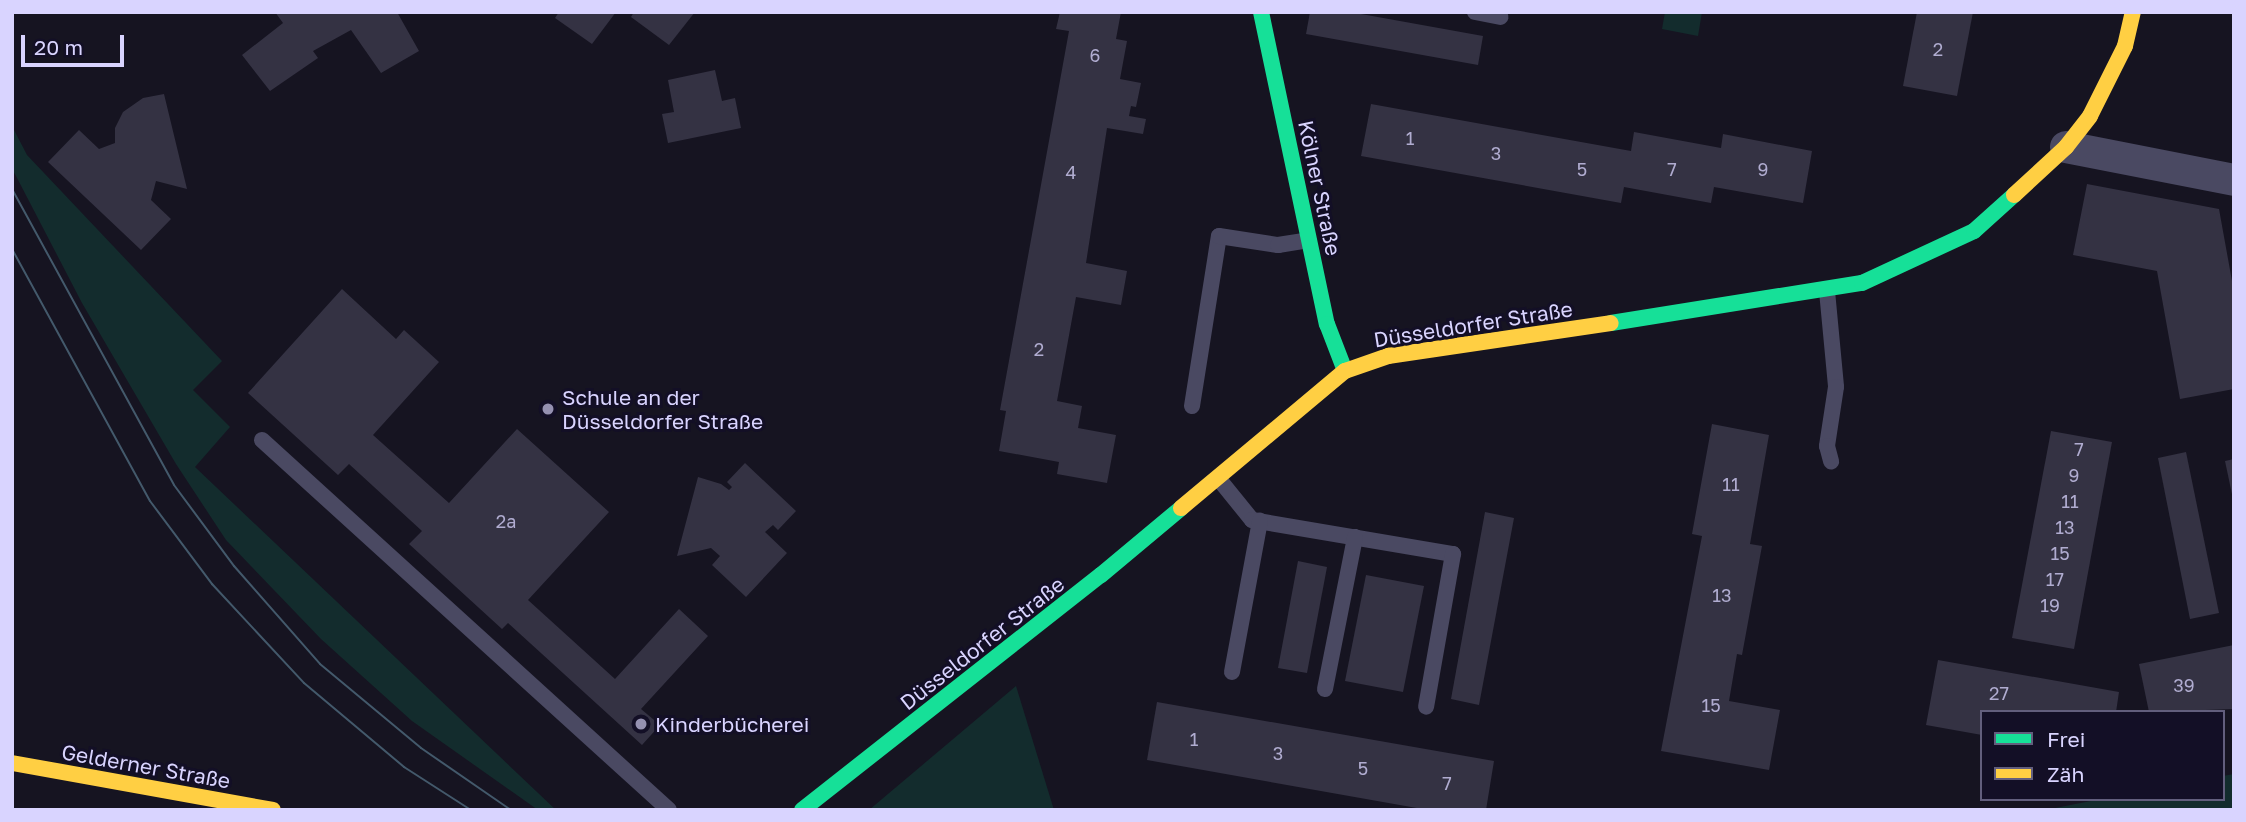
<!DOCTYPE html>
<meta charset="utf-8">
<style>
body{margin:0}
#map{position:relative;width:2246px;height:822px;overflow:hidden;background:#161421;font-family:"Golos Text",sans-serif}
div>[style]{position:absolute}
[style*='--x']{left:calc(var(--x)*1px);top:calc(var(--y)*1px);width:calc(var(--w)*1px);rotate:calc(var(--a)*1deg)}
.green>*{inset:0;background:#132c2d}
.building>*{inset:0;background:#343243}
.lane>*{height:16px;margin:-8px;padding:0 8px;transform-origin:8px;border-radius:8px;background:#4a4962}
.street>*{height:32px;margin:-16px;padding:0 16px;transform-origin:16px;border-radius:16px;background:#4a4962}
.fast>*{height:16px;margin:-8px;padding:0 8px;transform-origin:8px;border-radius:8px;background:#16e098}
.slow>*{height:16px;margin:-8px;padding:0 8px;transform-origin:8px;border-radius:8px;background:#ffcf43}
.tram>*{height:2px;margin:-1px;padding:0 1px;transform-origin:1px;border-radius:1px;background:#43596b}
.dots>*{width:19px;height:19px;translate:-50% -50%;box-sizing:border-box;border:4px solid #130f26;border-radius:50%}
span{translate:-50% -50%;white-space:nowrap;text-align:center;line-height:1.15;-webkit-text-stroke:6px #130f26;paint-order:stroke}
.number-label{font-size:18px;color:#b0acd0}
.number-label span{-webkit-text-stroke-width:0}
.street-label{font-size:21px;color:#d9d4ff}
.poi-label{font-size:21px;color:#d9d4ff}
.left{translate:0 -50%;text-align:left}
.frame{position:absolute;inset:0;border:14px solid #d9d4ff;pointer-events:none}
.legend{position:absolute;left:1980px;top:710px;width:245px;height:91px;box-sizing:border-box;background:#130f26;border:2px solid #625e7d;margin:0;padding:9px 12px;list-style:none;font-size:21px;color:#d9d4ff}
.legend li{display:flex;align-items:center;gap:14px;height:35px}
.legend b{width:35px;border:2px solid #625e7d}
.scale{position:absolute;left:21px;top:35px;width:103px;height:32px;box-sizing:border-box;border:4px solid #d9d4ff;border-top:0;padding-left:9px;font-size:21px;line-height:24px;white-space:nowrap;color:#d9d4ff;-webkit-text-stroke:5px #130f26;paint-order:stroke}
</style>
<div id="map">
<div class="green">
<i style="clip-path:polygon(1665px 12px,1702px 12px,1698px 36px,1662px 29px)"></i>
<i style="clip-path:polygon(12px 126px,27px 155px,222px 361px,193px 390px,230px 427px,195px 467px,556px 810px,538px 810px,412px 721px,321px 639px,226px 540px,176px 464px,82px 303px,16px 176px,12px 169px)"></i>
<i style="clip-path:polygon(1016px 686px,1054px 810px,869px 810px)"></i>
<i style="clip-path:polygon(2234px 774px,2234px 810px,2045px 810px,2101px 799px,2223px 799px,2223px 776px)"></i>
</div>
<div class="building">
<i style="clip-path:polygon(275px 12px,397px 12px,419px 51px,381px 73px,351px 30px,313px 51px,318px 58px,270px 91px,242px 55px,283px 23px)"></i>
<i style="clip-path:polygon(559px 12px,616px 12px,592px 44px,555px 18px)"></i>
<i style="clip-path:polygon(634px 12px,695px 12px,669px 45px,631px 17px)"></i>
<i style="clip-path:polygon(1060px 12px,1121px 12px,1116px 39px,1127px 41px,1120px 79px,1141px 83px,1136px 107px,1131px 106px,1129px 116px,1146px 119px,1143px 134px,1107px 128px,1086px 263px,1127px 271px,1121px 305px,1076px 297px,1057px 401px,1082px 406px,1078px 428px,1116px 435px,1107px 483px,1057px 474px,1059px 462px,999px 451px,1006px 411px,1000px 410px,1069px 31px,1056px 29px)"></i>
<i style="clip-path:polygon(1310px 12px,1350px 12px,1483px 36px,1478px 65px,1306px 34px)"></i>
<i style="clip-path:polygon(1917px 12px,1973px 12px,1957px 96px,1903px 86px)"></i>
<i style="clip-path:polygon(715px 70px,722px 101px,735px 98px,741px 128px,668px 143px,662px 114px,674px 112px,668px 80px)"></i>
<i style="clip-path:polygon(164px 94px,187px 189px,156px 181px,151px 200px,171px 219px,141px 250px,48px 162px,79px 130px,99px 149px,115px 143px,115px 128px,123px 112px,143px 98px)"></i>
<i style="clip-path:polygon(1371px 104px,1631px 151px,1634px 132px,1721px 148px,1723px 134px,1812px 151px,1803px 203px,1714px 187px,1711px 203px,1624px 187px,1621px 203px,1361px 156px)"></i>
<i style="clip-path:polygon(2087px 184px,2219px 209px,2234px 292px,2234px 389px,2180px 399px,2157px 271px,2073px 255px)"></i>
<i style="clip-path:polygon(342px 289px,396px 339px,404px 330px,439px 362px,373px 435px,449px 503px,517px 429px,609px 512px,528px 600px,615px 679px,679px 609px,708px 636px,641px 709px,660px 725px,642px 745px,508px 623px,502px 629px,409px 544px,422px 531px,349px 464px,338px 475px,248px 393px)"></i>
<i style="clip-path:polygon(1712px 424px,1769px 435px,1750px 544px,1762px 546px,1742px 655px,1737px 654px,1729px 701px,1780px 710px,1769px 770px,1661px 751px,1702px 536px,1692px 534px)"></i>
<i style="clip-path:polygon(2051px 431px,2112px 442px,2074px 649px,2012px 638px)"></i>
<i style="clip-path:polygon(2186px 452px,2219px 613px,2190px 619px,2158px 458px)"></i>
<i style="clip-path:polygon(2234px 459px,2234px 499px,2233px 499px,2225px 461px)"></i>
<i style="clip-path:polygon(745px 463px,796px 511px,778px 530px,773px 525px,765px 532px,787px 553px,746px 597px,712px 565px,720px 556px,711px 548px,677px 556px,698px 477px,721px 484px,729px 490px,732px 487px,727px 482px)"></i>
<i style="clip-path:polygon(1485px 512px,1514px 518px,1479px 705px,1451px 699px)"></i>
<i style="clip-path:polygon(1298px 561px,1327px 567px,1307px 673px,1278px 668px)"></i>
<i style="clip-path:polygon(1366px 575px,1424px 586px,1403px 692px,1345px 681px)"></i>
<i style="clip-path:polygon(2234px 645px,2234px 709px,2149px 712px,2139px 664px)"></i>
<i style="clip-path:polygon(1938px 660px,2119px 692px,2116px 712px,1982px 712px,1982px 735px,1926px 725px)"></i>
<i style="clip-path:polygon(1157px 702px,1494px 761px,1486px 810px,1428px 810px,1147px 760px)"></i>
</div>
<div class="lane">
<i style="--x:1475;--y:12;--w:26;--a:11"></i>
<i style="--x:1827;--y:291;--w:96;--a:84.6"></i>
<i style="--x:1836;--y:387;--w:60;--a:98.7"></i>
<i style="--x:1827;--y:446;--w:16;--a:75"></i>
<i style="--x:1192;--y:406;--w:172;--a:-81"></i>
<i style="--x:1219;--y:236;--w:60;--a:8.7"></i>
<i style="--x:1278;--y:245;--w:31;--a:-9"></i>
<i style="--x:262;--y:440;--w:550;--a:42.27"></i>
<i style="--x:1218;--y:478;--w:54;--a:51"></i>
<i style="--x:1252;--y:520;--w:204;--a:9.6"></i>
<i style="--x:1453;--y:554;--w:155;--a:100"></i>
<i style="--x:1232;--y:672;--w:154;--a:-79.5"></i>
<i style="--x:1325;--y:689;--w:155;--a:-78.8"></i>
</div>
<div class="street">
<i style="--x:2066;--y:147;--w:171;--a:11.1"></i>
</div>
<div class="fast">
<i style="--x:1261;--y:12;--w:319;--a:78.1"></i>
<i style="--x:1327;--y:324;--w:50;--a:69"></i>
<i style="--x:1611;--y:323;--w:254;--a:-9.1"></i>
<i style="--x:1862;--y:283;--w:123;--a:-24.9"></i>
<i style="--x:1974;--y:231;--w:54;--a:-42"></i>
<i style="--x:802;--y:810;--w:380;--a:-38.2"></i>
<i style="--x:1101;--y:575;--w:104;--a:-39.9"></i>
</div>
<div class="slow">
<i style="--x:2014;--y:195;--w:71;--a:-42.7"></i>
<i style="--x:2066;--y:147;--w:39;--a:-52"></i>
<i style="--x:2090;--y:116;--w:78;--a:-63.4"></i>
<i style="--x:2125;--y:46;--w:35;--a:-77"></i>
<i style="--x:1181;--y:508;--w:214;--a:-39.9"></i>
<i style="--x:1345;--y:371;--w:46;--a:-19.2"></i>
<i style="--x:1388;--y:356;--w:225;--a:-8.4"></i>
<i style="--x:12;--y:763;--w:265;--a:10.2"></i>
</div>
<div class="tram">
<i style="--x:12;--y:189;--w:337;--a:61.3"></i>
<i style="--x:174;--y:485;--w:101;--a:53.5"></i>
<i style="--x:234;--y:566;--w:130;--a:48.7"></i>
<i style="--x:320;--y:664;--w:131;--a:39.7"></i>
<i style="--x:421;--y:748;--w:109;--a:34.6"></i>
<i style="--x:12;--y:249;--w:287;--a:61.3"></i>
<i style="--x:150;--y:501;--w:104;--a:53.2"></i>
<i style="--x:212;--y:584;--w:135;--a:47.1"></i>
<i style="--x:304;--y:683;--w:131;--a:40"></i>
<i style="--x:404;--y:767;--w:80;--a:32.7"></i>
</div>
<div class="dots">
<i style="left:548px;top:409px;background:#9591b1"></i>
<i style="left:641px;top:724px;background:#9591b1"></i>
</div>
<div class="number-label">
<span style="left:1938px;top:49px">2</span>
<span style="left:1095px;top:55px">6</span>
<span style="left:1410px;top:138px">1</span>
<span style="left:1496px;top:153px">3</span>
<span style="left:1582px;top:169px">5</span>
<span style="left:1672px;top:169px">7</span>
<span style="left:1763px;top:169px">9</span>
<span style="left:1071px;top:172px">4</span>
<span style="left:1039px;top:349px">2</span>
<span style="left:2079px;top:449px">7</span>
<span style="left:2074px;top:475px">9</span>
<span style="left:1731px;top:484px">11</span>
<span style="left:2070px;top:501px">11</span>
<span style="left:506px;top:521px">2a</span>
<span style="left:2065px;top:527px">13</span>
<span style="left:2060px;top:553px">15</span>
<span style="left:2055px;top:579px">17</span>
<span style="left:1722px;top:595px">13</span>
<span style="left:2050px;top:605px">19</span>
<span style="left:2184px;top:685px">39</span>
<span style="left:1999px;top:693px">27</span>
<span style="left:1711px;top:705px">15</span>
<span style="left:1194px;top:739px">1</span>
<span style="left:1278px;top:753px">3</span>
<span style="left:1363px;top:768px">5</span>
<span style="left:1447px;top:783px">7</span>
</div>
<div class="street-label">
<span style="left:1320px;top:188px;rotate:78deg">Kölner Straße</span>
<span style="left:1473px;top:324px;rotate:-9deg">Düsseldorfer Straße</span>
<span style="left:982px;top:643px;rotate:-38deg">Düsseldorfer Straße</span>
<span style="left:146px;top:766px;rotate:10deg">Gelderner Straße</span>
</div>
<div class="poi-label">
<span class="left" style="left:562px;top:409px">Schule an der<br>Düsseldorfer Straße</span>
<span class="left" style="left:655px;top:724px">Kinderbücherei</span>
</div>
<div class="frame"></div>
<ul class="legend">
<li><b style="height:9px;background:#16e098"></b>Frei</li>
<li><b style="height:9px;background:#ffcf43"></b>Zäh</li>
</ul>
<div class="scale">20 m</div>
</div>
